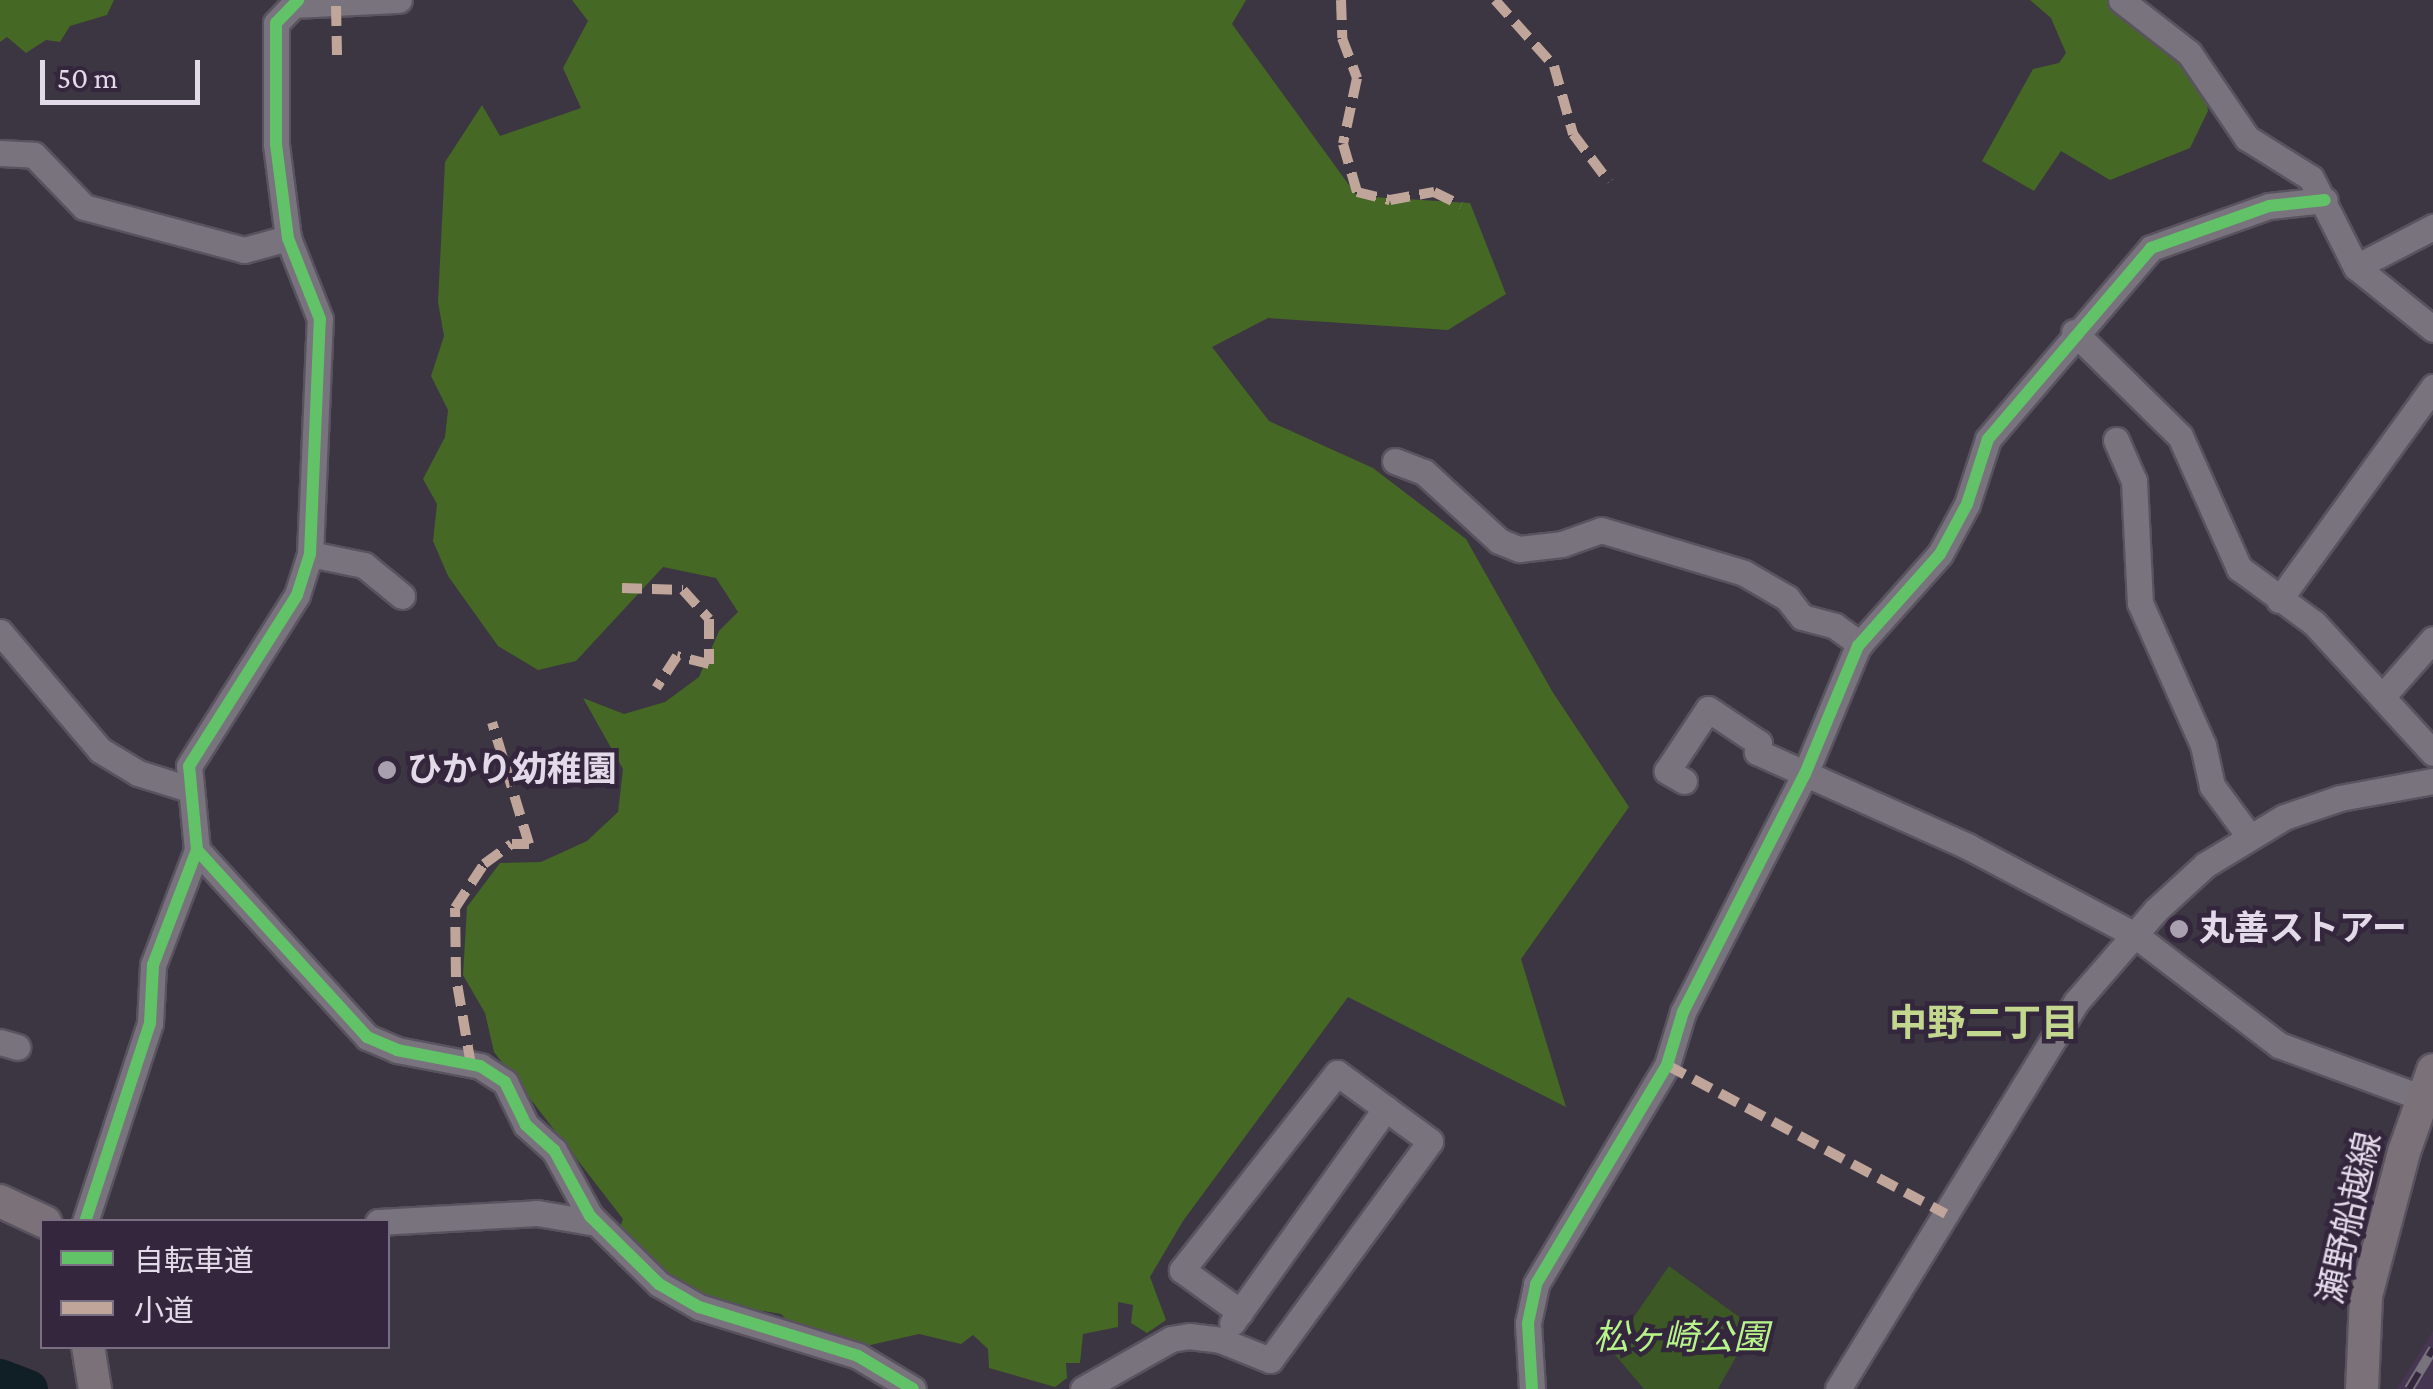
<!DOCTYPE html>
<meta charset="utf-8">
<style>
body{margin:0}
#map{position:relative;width:2433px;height:1389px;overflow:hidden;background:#3c3542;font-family:"Crimson Pro","Noto Sans JP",serif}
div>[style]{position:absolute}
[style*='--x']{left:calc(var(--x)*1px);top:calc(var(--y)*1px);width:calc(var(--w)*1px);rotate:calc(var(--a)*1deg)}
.built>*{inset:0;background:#463652}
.green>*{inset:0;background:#3c5825}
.forest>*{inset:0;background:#456824}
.river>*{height:38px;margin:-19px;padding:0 19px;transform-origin:19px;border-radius:19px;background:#101f25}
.roads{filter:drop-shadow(2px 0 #59535f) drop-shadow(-2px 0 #59535f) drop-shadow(0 2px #59535f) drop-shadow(0 -2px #59535f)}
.minor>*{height:25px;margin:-12.5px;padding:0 12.5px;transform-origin:12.5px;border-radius:12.5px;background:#78737d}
.major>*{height:32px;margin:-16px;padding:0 16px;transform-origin:16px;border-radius:16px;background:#7b7178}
.rail>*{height:10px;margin-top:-5px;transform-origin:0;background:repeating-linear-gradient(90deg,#33263d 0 19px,#78727d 0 38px);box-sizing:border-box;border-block:2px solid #78727d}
.quiet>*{height:10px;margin-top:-5px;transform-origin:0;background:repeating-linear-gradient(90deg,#c0a59a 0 20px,transparent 0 30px)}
.cycleway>*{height:12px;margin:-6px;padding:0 6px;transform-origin:6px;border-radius:6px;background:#61c268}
.dots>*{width:28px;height:28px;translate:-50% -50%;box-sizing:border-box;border:5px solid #33263d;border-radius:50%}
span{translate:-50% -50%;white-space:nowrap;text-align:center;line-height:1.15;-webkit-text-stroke:9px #33263d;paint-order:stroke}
.poi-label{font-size:35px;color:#e3dae9;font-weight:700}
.left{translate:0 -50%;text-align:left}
.street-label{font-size:35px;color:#e3dae9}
.park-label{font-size:35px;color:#b7f58b;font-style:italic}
.neighbourhood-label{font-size:38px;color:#c3d88e;font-weight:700}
.legend{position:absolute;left:40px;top:1219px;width:350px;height:130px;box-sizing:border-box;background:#33263d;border:2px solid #796e82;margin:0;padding:12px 18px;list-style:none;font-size:30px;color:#e3dae9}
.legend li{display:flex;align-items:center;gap:20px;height:50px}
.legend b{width:50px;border:2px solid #796e82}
.scale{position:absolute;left:40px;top:60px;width:160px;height:45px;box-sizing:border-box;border:5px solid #e3dae9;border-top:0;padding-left:12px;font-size:30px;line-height:35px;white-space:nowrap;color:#e3dae9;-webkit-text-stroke:8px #33263d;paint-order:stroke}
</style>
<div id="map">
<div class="built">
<i style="clip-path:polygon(2433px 1331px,2433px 1389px,2397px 1389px)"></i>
</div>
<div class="green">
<i style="clip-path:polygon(1669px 1266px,1753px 1327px,1718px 1389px,1644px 1389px,1611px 1350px)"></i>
</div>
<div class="forest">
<i style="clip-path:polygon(0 0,114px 0,107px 15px,70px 26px,60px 42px,46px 40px,26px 53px,7px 37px,0 42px)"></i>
<i style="clip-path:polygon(572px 0,1246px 0,1232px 24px,1357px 196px,1470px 203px,1506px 294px,1448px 330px,1268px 318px,1212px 347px,1269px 421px,1373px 468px,1466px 539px,1552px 691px,1629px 807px,1521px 959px,1566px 1107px,1348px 997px,1183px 1221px,1150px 1277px,1166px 1320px,1147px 1333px,1131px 1323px,1133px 1305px,1118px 1302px,1118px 1327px,1083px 1334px,1080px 1363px,1066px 1363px,1067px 1378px,1055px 1387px,989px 1368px,988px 1349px,973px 1335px,961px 1344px,919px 1334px,857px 1348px,794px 1327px,781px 1314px,704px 1301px,618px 1233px,623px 1219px,494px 1052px,485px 1013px,463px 975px,467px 907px,500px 863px,541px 862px,587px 841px,618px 812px,623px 769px,583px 698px,624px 714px,665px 702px,699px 677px,719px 631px,738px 612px,716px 578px,663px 567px,576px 661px,538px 670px,498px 646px,448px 576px,433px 541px,437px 504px,423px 479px,445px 437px,448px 410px,431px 376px,444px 336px,438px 302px,445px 162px,482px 105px,500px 136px,581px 108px,563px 68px,588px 21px)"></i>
<i style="clip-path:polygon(2030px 0,2114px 0,2177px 50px,2204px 89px,2208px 111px,2190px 148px,2110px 180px,2061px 151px,2034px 191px,1982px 161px,2033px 69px,2059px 63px,2066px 53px,2051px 18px)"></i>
</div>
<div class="river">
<i style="--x:0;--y:1378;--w:31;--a:21"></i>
</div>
<div class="roads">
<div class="minor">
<i style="--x:2121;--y:0;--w:86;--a:37.9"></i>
<i style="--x:2189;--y:53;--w:103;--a:55.7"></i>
<i style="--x:2247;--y:138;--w:75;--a:32"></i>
<i style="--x:2311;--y:178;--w:100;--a:63.2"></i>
<i style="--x:2356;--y:267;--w:99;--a:38.8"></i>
<i style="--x:295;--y:5;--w:104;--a:-2.8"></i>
<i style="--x:0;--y:153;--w:34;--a:3"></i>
<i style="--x:34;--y:155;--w:72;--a:46.1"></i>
<i style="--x:84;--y:207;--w:166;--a:15"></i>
<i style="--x:244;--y:250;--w:46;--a:-15.3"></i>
<i style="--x:2356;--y:267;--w:87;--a:-27.5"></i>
<i style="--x:2074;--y:332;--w:148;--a:44.5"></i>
<i style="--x:2180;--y:436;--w:145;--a:65.9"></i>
<i style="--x:2239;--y:568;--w:93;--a:36.3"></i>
<i style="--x:2314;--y:623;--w:176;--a:47.5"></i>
<i style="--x:2116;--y:440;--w:45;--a:66.3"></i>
<i style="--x:2134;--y:481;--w:122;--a:87.2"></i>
<i style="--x:2140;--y:603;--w:155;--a:66.1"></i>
<i style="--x:2203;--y:745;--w:42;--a:77.6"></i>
<i style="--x:2212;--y:786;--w:62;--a:53.5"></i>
<i style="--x:1395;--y:461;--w:31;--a:21"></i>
<i style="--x:1424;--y:472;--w:102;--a:42.6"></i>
<i style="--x:1499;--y:541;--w:22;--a:22"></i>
<i style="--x:1519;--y:549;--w:43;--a:-6.6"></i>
<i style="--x:1562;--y:544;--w:41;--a:-19.7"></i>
<i style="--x:1601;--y:530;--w:149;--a:16.7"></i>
<i style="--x:1744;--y:573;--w:50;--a:30.2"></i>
<i style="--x:1787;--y:598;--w:24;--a:52"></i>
<i style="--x:1802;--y:617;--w:34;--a:15"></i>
<i style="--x:1835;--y:626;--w:31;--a:36"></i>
<i style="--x:310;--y:554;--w:55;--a:11.5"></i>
<i style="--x:364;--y:565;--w:49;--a:39.2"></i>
<i style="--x:2279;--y:600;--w:263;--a:-54.1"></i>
<i style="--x:0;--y:632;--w:155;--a:49.7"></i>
<i style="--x:100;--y:750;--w:44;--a:31.2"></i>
<i style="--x:138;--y:773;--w:53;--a:17.4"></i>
<i style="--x:2382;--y:697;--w:77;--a:-48.7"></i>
<i style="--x:1684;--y:781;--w:20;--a:-150"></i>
<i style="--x:1667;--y:771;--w:74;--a:-56.5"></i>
<i style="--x:1708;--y:709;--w:61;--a:33.7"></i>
<i style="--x:1759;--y:743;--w:9;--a:103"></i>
<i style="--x:1757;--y:752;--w:230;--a:24.1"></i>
<i style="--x:1967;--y:846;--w:190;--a:27.9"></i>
<i style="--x:2135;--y:935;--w:181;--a:37.4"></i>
<i style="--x:2279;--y:1045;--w:153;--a:20.2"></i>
<i style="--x:197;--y:850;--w:253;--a:47.7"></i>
<i style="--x:367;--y:1037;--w:33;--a:23"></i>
<i style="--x:397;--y:1050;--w:85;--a:10.9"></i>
<i style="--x:480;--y:1066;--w:30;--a:33"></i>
<i style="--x:505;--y:1082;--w:48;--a:64"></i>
<i style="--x:526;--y:1125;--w:38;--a:42"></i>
<i style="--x:554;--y:1150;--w:75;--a:61.4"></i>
<i style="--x:590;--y:1216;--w:97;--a:44.6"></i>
<i style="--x:659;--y:1284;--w:46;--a:29.9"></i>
<i style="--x:699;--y:1307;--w:166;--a:17.1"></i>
<i style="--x:858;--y:1356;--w:64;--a:31"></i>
<i style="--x:0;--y:1042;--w:18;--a:16"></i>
<i style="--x:85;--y:1222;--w:209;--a:-71.9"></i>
<i style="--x:150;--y:1023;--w:58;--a:-87"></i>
<i style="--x:153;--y:965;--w:123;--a:-69.1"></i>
<i style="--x:197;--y:850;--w:84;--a:-95.4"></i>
<i style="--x:189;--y:766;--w:202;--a:-57.7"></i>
<i style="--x:297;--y:595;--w:43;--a:-72.4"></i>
<i style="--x:310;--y:554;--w:235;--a:-87.6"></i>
<i style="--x:320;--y:319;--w:87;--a:-111.6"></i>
<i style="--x:288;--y:238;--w:95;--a:-97.3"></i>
<i style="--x:276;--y:144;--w:121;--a:-90"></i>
<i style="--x:276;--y:23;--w:32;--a:-46"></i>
<i style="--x:378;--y:1222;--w:159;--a:-3.2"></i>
<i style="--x:537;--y:1213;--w:60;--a:9.6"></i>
<i style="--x:1232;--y:1323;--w:264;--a:-54.4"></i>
<i style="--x:1083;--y:1389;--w:101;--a:-29.6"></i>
<i style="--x:1171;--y:1339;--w:18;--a:-9"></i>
<i style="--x:1189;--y:1336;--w:31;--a:7"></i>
<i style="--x:1220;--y:1340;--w:54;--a:21.8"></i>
<i style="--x:1270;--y:1360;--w:271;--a:-53.8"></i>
<i style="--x:1430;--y:1141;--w:115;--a:-143.8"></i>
<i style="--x:1337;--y:1073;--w:251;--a:128.2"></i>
<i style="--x:1182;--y:1270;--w:72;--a:35.9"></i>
<i style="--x:1532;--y:1389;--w:66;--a:-93.5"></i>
<i style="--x:1528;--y:1323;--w:40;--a:-78"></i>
<i style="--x:1536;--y:1284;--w:255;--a:-59.1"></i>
<i style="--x:1667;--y:1065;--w:55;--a:-73.2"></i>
<i style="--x:1683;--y:1012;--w:267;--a:-62.9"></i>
<i style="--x:1805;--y:774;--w:139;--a:-67.5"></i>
<i style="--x:1858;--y:646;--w:123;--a:-48.3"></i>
<i style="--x:1940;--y:554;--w:57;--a:-61.6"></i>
<i style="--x:1967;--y:504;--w:68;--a:-72.1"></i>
<i style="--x:1988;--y:439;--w:251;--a:-49.5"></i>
<i style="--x:2151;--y:248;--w:125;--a:-19.6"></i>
<i style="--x:2269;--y:206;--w:56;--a:-6.1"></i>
<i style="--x:1838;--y:1389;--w:454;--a:-58.4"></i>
<i style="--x:2076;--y:1002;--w:121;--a:-49"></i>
<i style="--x:2155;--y:911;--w:68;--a:-42.6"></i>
<i style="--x:2205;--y:865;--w:92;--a:-31.3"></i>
<i style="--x:2284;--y:817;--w:59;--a:-18.7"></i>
<i style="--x:2340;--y:798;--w:95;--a:-10.4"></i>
</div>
<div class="major">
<i style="--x:0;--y:1201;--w:50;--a:25"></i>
<i style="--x:88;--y:1346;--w:44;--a:80.8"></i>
<i style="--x:2362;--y:1389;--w:93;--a:-87.5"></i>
<i style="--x:2366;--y:1296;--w:149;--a:-75.2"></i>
<i style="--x:2404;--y:1152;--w:87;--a:-70.5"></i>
</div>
</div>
<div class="rail">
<i style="--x:2409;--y:1389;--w:47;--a:-59"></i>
</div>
<div class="quiet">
<i style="--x:1341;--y:0;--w:38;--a:88"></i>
<i style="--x:1342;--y:38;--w:43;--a:69.4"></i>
<i style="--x:1357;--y:78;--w:67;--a:102"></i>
<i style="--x:1343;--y:144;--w:50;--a:73.7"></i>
<i style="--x:1357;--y:192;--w:34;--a:14"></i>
<i style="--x:1390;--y:200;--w:45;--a:-10.3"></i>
<i style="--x:1434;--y:192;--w:30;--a:26"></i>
<i style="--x:1495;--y:0;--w:89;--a:48.2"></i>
<i style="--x:1554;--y:66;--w:71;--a:74.4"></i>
<i style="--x:1573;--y:134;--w:60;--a:53.1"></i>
<i style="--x:336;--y:6;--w:49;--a:88.8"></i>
<i style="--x:622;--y:588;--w:61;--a:1.9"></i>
<i style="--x:683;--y:590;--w:39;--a:48"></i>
<i style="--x:709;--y:619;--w:45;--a:90"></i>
<i style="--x:709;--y:664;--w:33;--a:-166"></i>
<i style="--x:677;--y:656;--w:38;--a:123"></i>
<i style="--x:471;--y:1065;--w:89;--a:-99.7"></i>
<i style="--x:456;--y:977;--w:69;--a:-90.8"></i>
<i style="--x:455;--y:908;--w:53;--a:-56.6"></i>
<i style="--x:484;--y:864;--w:34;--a:-36"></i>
<i style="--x:512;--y:844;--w:17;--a:0"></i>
<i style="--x:529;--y:844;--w:127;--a:-106.9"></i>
<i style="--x:1667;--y:1065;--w:316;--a:28.1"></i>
</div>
<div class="cycleway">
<i style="--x:197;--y:850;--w:253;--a:47.7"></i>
<i style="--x:367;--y:1037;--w:33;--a:23"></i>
<i style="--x:397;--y:1050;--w:85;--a:10.9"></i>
<i style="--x:480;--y:1066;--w:30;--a:33"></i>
<i style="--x:505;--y:1082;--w:48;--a:64"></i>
<i style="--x:526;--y:1125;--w:38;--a:42"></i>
<i style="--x:554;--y:1150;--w:75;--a:61.4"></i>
<i style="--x:590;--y:1216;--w:97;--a:44.6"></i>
<i style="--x:659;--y:1284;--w:46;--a:29.9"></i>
<i style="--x:699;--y:1307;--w:166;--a:17.1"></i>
<i style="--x:858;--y:1356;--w:64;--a:31"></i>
<i style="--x:85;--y:1222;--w:209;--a:-71.9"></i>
<i style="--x:150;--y:1023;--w:58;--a:-87"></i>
<i style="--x:153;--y:965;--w:123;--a:-69.1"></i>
<i style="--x:197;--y:850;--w:84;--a:-95.4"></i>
<i style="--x:189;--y:766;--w:202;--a:-57.7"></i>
<i style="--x:297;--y:595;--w:43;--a:-72.4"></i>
<i style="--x:310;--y:554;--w:235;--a:-87.6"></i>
<i style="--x:320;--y:319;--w:87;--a:-111.6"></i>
<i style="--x:288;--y:238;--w:95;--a:-97.3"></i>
<i style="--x:276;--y:144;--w:121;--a:-90"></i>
<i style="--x:276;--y:23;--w:32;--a:-46"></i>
<i style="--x:1532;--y:1389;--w:66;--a:-93.5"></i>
<i style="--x:1528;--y:1323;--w:40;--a:-78"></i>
<i style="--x:1536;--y:1284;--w:255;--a:-59.1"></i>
<i style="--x:1667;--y:1065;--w:55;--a:-73.2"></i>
<i style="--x:1683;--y:1012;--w:267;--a:-62.9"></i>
<i style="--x:1805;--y:774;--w:139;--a:-67.5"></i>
<i style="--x:1858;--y:646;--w:123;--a:-48.3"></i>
<i style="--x:1940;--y:554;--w:57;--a:-61.6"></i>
<i style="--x:1967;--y:504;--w:68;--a:-72.1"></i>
<i style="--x:1988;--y:439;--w:251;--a:-49.5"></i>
<i style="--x:2151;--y:248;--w:125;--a:-19.6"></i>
<i style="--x:2269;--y:206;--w:56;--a:-6.1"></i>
</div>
<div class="dots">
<i style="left:387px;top:770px;background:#a9a0af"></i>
<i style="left:2179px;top:929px;background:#a9a0af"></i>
</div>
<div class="poi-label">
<span class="left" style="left:407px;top:770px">ひかり幼稚園</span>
<span class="left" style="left:2199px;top:929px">丸善ストアー</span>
</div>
<div class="street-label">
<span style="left:2350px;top:1218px;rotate:-77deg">瀬野船越線</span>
</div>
<div class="park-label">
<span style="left:1681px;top:1338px">松ヶ崎公園</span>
</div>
<div class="neighbourhood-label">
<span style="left:1984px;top:1024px">中野二丁目</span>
</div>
<ul class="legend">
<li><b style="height:12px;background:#61c268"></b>自転車道</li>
<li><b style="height:12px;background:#c0a59a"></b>小道</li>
</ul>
<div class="scale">50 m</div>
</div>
